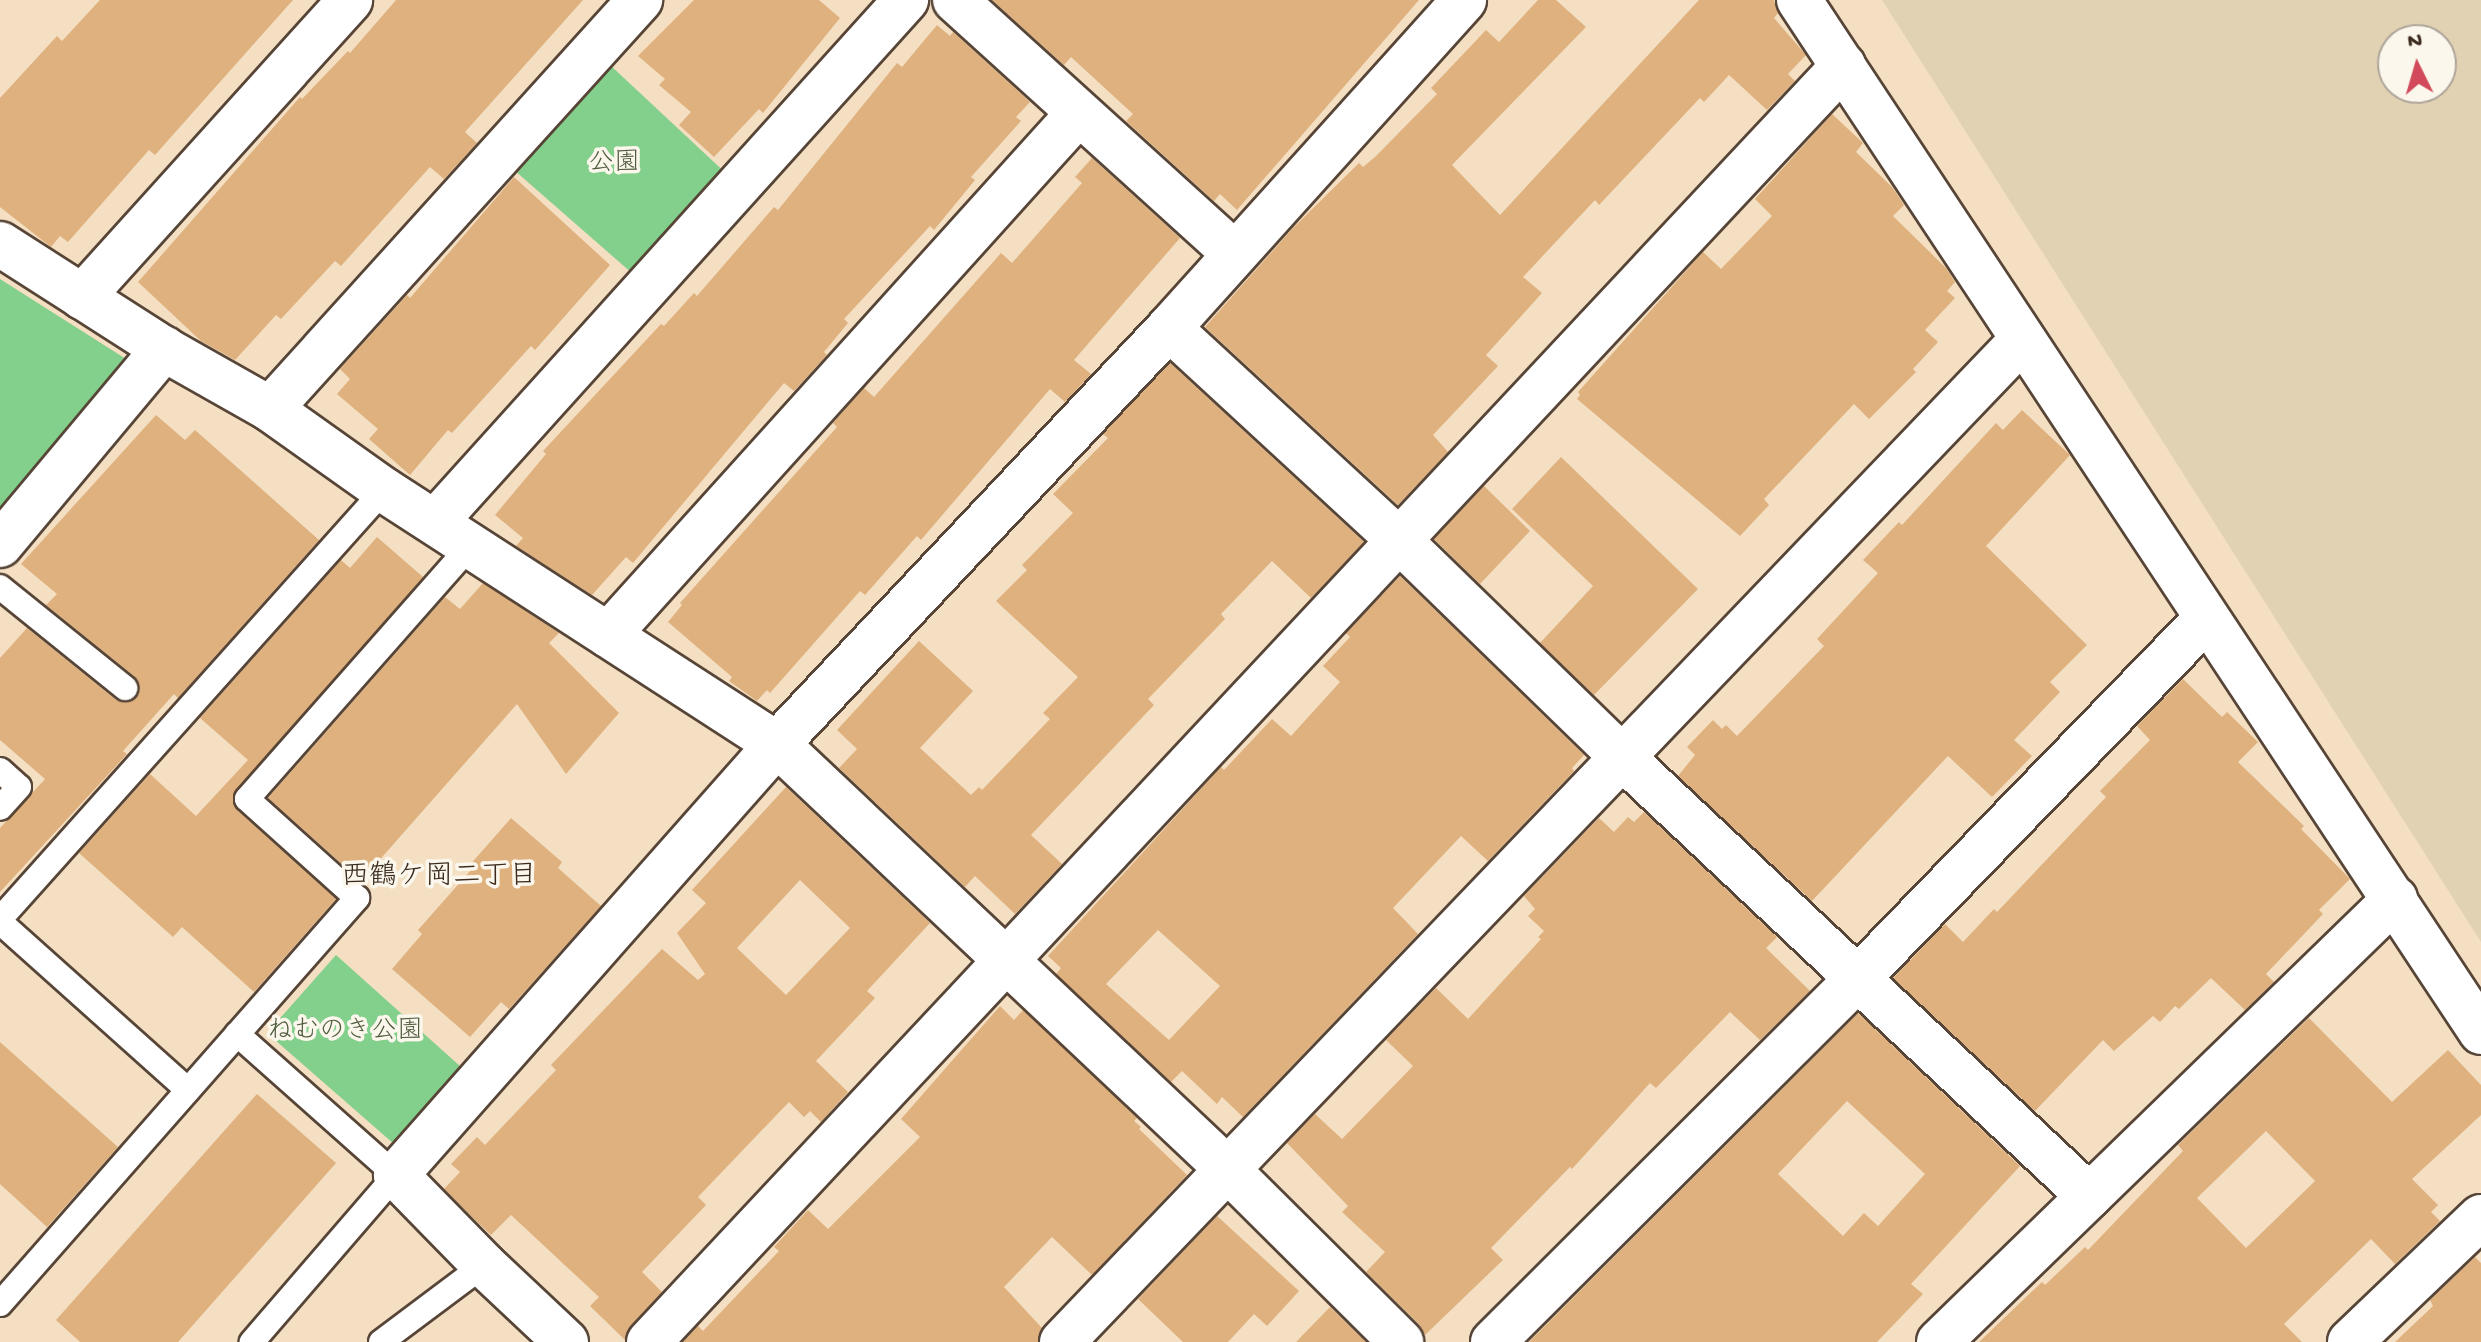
<!DOCTYPE html>
<meta charset="utf-8">
<style>
body{margin:0}
#map{position:relative;width:2481px;height:1342px;overflow:hidden;background:#f4dfc3;font-family:"Gochi Hand","Klee One",sans-serif}
div>[style]{position:absolute}
[style*='--x']{left:calc(var(--x)*1px);top:calc(var(--y)*1px);width:calc(var(--w)*1px);rotate:calc(var(--a)*1deg)}
.built>*{inset:0;background:#e2d2b4}
.green>*{inset:0;background:#83cf8c}
.building>*{inset:0;background:#dfb17e}
.roads{filter:drop-shadow(2px 0 #574537) drop-shadow(-2px 0 #574537) drop-shadow(0 2px #574537) drop-shadow(0 -2px #574537)}
.service>*{height:24px;margin:-12px;padding:0 12px;transform-origin:12px;border-radius:12px;background:#fff}
.minor>*{height:44px;margin:-22px;padding:0 22px;transform-origin:22px;border-radius:22px;background:#fff}
.tertiary>*{height:44px;margin:-22px;padding:0 22px;transform-origin:22px;border-radius:22px;background:#fff}
span{translate:-50% -50%;white-space:nowrap;text-align:center;line-height:1.15;-webkit-text-stroke:7px #fbf7ec;paint-order:stroke}
.park-label{font-size:26px;color:#515c3f}
.neighbourhood-label{font-size:28px;color:#3b2a1e}
.north{position:absolute;left:2377px;top:24px;width:80px;height:80px;box-sizing:border-box;background:#fbf7ec;border:2px solid #aea59a;border-radius:50%;rotate:355deg;font-size:22px;font-weight:700;line-height:32px;text-align:center;color:#3b2a1e}
.north::after{content:'';display:block;margin:auto;width:28px;height:36px;background:#d1495b;clip-path:polygon(50% 0,100% 100%,50% 72%,0 100%)}
</style>
<div id="map">
<div class="built">
<i style="clip-path:polygon(evenodd,1882px 0,2481px 0,2481px 942px,1882px 0,2393px 40px,2441px 40px,2441px 88px,2393px 88px,2393px 40px)"></i>
</div>
<div class="green">
<i style="clip-path:polygon(610px 65px,731px 178px,641px 281px,514px 170px)"></i>
<i style="clip-path:polygon(0 279px,126px 359px,129px 373px,0 516px)"></i>
<i style="clip-path:polygon(336px 955px,470px 1075px,394px 1144px,267px 1033px)"></i>
</div>
<div class="building">
<i style="clip-path:polygon(100px 0,293px 0,155px 155px,149px 150px,68px 242px,60px 236px,51px 247px,0 207px,0 98px,57px 36px,62px 41px)"></i>
<i style="clip-path:polygon(396px 0,583px 0,465px 132px,477px 143px,444px 179px,430px 167px,341px 266px,335px 261px,281px 319px,276px 315px,235px 360px,201px 341px,138px 282px,300px 97px,302px 99px,348px 51px,350px 53px)"></i>
<i style="clip-path:polygon(694px 0,819px 0,840px 18px,763px 113px,759px 109px,714px 157px,679px 125px,691px 112px,659px 85px,665px 79px,638px 56px)"></i>
<i style="clip-path:polygon(992px 0,1419px 0,1237px 210px,1220px 194px,1214px 201px,1126px 121px,1133px 114px,1071px 57px,1064px 65px)"></i>
<i style="clip-path:polygon(1538px 0,1556px 0,1586px 27px,1452px 165px,1500px 215px,1699px 0,1774px 0,1778px 13px,1774px 18px,1806px 55px,1788px 74px,1795px 81px,1767px 110px,1729px 75px,1704px 102px,1700px 98px,1599px 205px,1595px 200px,1523px 277px,1542px 293px,1486px 355px,1498px 366px,1433px 435px,1448px 452px,1398px 505px,1205px 327px,1293px 228px,1359px 163px,1363px 167px,1375px 157px,1437px 94px,1431px 88px,1486px 30px,1499px 42px)"></i>
<i style="clip-path:polygon(937px 25px,950px 36px,953px 32px,1030px 102px,1016px 117px,1021px 121px,971px 177px,975px 180px,934px 230px,930px 226px,844px 319px,848px 323px,824px 352px,827px 355px,794px 391px,784px 383px,633px 563px,626px 557px,592px 595px,516px 546px,523px 538px,495px 515px,546px 454px,543px 451px,661px 324px,664px 326px,694px 293px,697px 296px,774px 207px,778px 210px,897px 63px,902px 67px)"></i>
<i style="clip-path:polygon(1832px 114px,1863px 143px,1856px 152px,1892px 187px,1904px 205px,1893px 216px,1946px 268px,1955px 282px,1947px 291px,1955px 298px,1925px 330px,1938px 342px,1913px 369px,1916px 372px,1869px 419px,1854px 404px,1764px 499px,1769px 505px,1740px 536px,1577px 399px,1580px 395px,1578px 392px,1703px 252px,1721px 269px,1772px 216px,1755px 199px)"></i>
<i style="clip-path:polygon(1092px 158px,1180px 238px,1074px 360px,1091px 374px,1065px 402px,1050px 389px,921px 540px,917px 536px,865px 595px,860px 591px,770px 693px,767px 690px,757px 701px,729px 681px,732px 677px,668px 622px,682px 605px,680px 603px,837px 427px,833px 423px,864px 388px,874px 397px,1001px 253px,1012px 263px,1082px 183px,1075px 177px)"></i>
<i style="clip-path:polygon(514px 177px,610px 265px,535px 350px,531px 346px,452px 433px,448px 430px,410px 475px,369px 439px,378px 429px,337px 394px,350px 379px,340px 369px,407px 295px,410px 298px)"></i>
<i style="clip-path:polygon(1170px 363px,1364px 542px,1311px 598px,1272px 561px,1221px 614px,1225px 619px,1148px 699px,1154px 705px,1031px 835px,1062px 864px,1015px 914px,975px 876px,965px 887px,839px 768px,857px 749px,837px 730px,919px 641px,973px 691px,920px 748px,971px 795px,979px 787px,982px 790px,1050px 719px,1043px 713px,1078px 677px,996px 601px,1027px 570px,1022px 565px,1073px 513px,1053px 494px,1108px 438px,1103px 434px)"></i>
<i style="clip-path:polygon(2022px 410px,2070px 455px,1986px 546px,2087px 645px,2050px 682px,2060px 692px,2014px 740px,2032px 756px,1992px 797px,1948px 756px,1812px 901px,1678px 776px,1695px 755px,1687px 747px,1713px 720px,1722px 729px,1726px 725px,1737px 736px,1824px 646px,1817px 639px,1878px 573px,1863px 560px,1899px 522px,1902px 525px,1996px 423px,2003px 430px)"></i>
<i style="clip-path:polygon(156px 415px,185px 440px,195px 430px,319px 540px,178px 698px,174px 694px,123px 751px,127px 754px,0 892px,0 828px,45px 779px,0 740px,0 658px,27px 628px,116px 700px,131px 702px,140px 690px,134px 676px,46px 605px,57px 594px,21px 564px)"></i>
<i style="clip-path:polygon(1561px 457px,1698px 589px,1594px 695px,1540px 643px,1593px 586px,1512px 509px)"></i>
<i style="clip-path:polygon(1484px 486px,1530px 531px,1480px 584px,1434px 539px)"></i>
<i style="clip-path:polygon(377px 537px,423px 577px,233px 795px,237px 810px,336px 899px,254px 992px,182px 927px,173px 937px,79px 853px,150px 774px,196px 816px,248px 760px,200px 718px,341px 560px,350px 568px)"></i>
<i style="clip-path:polygon(evenodd,1400px 576px,1584px 755px,1572px 768px,1574px 771px,1488px 861px,1461px 836px,1393px 908px,1418px 934px,1243px 1117px,1222px 1097px,1217px 1104px,1182px 1071px,1171px 1082px,1056px 974px,1061px 968px,1048px 956px,1221px 767px,1224px 770px,1272px 719px,1291px 736px,1340px 682px,1323px 666px,1350px 637px,1346px 633px,1400px 576px,1158px 930px,1220px 986px,1169px 1040px,1106px 984px,1158px 930px)"></i>
<i style="clip-path:polygon(483px 583px,559px 633px,549px 643px,619px 713px,566px 774px,517px 704px,361px 881px,268px 798px,445px 597px,460px 609px)"></i>
<i style="clip-path:polygon(2183px 679px,2222px 717px,2227px 712px,2258px 742px,2238px 762px,2304px 826px,2301px 829px,2350px 879px,2319px 910px,2323px 914px,2266px 974px,2274px 982px,2245px 1010px,2211px 978px,2179px 1009px,2175px 1006px,2160px 1022px,2153px 1016px,2114px 1051px,2103px 1040px,2035px 1111px,1893px 978px,1945px 924px,1963px 942px,1994px 909px,1997px 912px,2106px 797px,2100px 791px,2150px 740px,2137px 726px)"></i>
<i style="clip-path:polygon(evenodd,786px 787px,930px 923px,867px 991px,875px 998px,816px 1061px,848px 1092px,821px 1122px,810px 1111px,804px 1117px,789px 1102px,698px 1197px,706px 1205px,642px 1272px,662px 1292px,631px 1325px,625px 1340px,590px 1306px,599px 1297px,511px 1215px,491px 1235px,471px 1216px,444px 1189px,460px 1172px,451px 1164px,477px 1137px,485px 1145px,556px 1070px,551px 1065px,662px 949px,698px 980px,705px 974px,677px 933px,706px 903px,692px 890px,786px 787px,800px 880px,850px 928px,786px 995px,737px 948px,800px 880px)"></i>
<i style="clip-path:polygon(1644px 812px,1777px 937px,1766px 948px,1810px 991px,1760px 1040px,1730px 1012px,1656px 1088px,1650px 1083px,1572px 1169px,1570px 1167px,1491px 1248px,1503px 1260px,1425px 1335px,1419px 1324px,1366px 1272px,1385px 1252px,1342px 1212px,1348px 1206px,1287px 1143px,1315px 1114px,1342px 1139px,1413px 1066px,1386px 1040px,1436px 988px,1468px 1019px,1541px 939px,1538px 937px,1544px 931px,1528px 916px,1535px 909px,1524px 896px,1599px 818px,1614px 832px,1628px 817px,1634px 822px)"></i>
<i style="clip-path:polygon(511px 818px,562px 862px,558px 868px,601px 906px,509px 1009px,501px 1002px,470px 1037px,392px 969px,422px 934px,418px 930px,471px 870px,468px 867px)"></i>
<i style="clip-path:polygon(1000px 1006px,1014px 1020px,1023px 1010px,1137px 1118px,1134px 1121px,1141px 1127px,1139px 1129px,1187px 1175px,1092px 1275px,1052px 1237px,1004px 1287px,1042px 1328px,1038px 1342px,683px 1342px,698px 1326px,703px 1331px,779px 1251px,774px 1247px,808px 1210px,828px 1229px,920px 1137px,901px 1119px)"></i>
<i style="clip-path:polygon(evenodd,1858px 1013px,2020px 1166px,1911px 1284px,1923px 1294px,1877px 1342px,1529px 1342px,1858px 1013px,1847px 1101px,1925px 1174px,1878px 1226px,1864px 1213px,1843px 1236px,1778px 1174px,1847px 1101px)"></i>
<i style="clip-path:polygon(evenodd,2309px 1018px,2392px 1102px,2448px 1050px,2481px 1085px,2481px 1115px,2412px 1179px,2438px 1205px,2431px 1212px,2440px 1221px,2395px 1264px,2371px 1239px,2284px 1324px,2302px 1342px,1979px 1342px,2042px 1282px,2045px 1285px,2085px 1247px,2088px 1250px,2183px 1151px,2178px 1145px,2309px 1018px,2266px 1131px,2315px 1181px,2246px 1248px,2197px 1198px,2266px 1131px)"></i>
<i style="clip-path:polygon(0 1042px,118px 1147px,47px 1227px,0 1184px)"></i>
<i style="clip-path:polygon(257px 1094px,336px 1163px,178px 1342px,80px 1342px,56px 1320px)"></i>
<i style="clip-path:polygon(1217px 1216px,1299px 1291px,1267px 1326px,1254px 1314px,1228px 1342px,1183px 1342px,1138px 1299px)"></i>
<i style="clip-path:polygon(2475px 1257px,2481px 1263px,2481px 1342px,2395px 1342px,2433px 1306px,2430px 1300px)"></i>
<i style="clip-path:polygon(1330px 1307px,1366px 1342px,1296px 1342px)"></i>
</div>
<div class="roads">
<div class="service">
<i style="--x:0;--y:587;--w:161;--a:38.9"></i>
<i style="--x:0;--y:770;--w:25;--a:42"></i>
<i style="--x:19;--y:787;--w:28;--a:132"></i>
<i style="--x:0;--y:919;--w:576;--a:-48.17"></i>
<i style="--x:0;--y:922;--w:252;--a:41.8"></i>
<i style="--x:237;--y:1034;--w:213;--a:41.6"></i>
<i style="--x:396;--y:1175;--w:221;--a:130.8"></i>
<i style="--x:0;--y:1304;--w:541;--a:-48.67"></i>
<i style="--x:357;--y:898;--w:148;--a:-138"></i>
<i style="--x:247;--y:799;--w:339;--a:-48.6"></i>
<i style="--x:381;--y:1342;--w:129;--a:-36.8"></i>
</div>
<div class="minor">
<i style="--x:955;--y:0;--w:375;--a:42.2"></i>
<i style="--x:0;--y:244;--w:195;--a:32.6"></i>
<i style="--x:164;--y:349;--w:122;--a:29.5"></i>
<i style="--x:270;--y:409;--w:140;--a:35.4"></i>
<i style="--x:384;--y:490;--w:468;--a:32.9"></i>
<i style="--x:777;--y:744;--w:618;--a:43.36"></i>
<i style="--x:1226;--y:1168;--w:247;--a:44.8"></i>
<i style="--x:82;--y:297;--w:400;--a:-47.9"></i>
<i style="--x:1169;--y:328;--w:314;--a:42.7"></i>
<i style="--x:1400;--y:541;--w:311;--a:44.2"></i>
<i style="--x:1623;--y:758;--w:640;--a:43.23"></i>
<i style="--x:270;--y:409;--w:552;--a:-47.87"></i>
<i style="--x:436;--y:521;--w:702;--a:-47.95"></i>
<i style="--x:0;--y:545;--w:256;--a:-50.1"></i>
<i style="--x:608;--y:635;--w:702;--a:-47.95"></i>
<i style="--x:566;--y:1342;--w:112;--a:-136.8"></i>
<i style="--x:484;--y:1265;--w:126;--a:-134.4"></i>
<i style="--x:396;--y:1175;--w:575;--a:-48.52"></i>
<i style="--x:777;--y:744;--w:572;--a:-46.7"></i>
<i style="--x:1169;--y:328;--w:441;--a:-48"></i>
<i style="--x:649;--y:1342;--w:1748;--a:-46.9"></i>
<i style="--x:1062;--y:1342;--w:1386;--a:-46.23"></i>
<i style="--x:1493;--y:1342;--w:515;--a:-44.92"></i>
<i style="--x:1858;--y:978;--w:501;--a:-45.89"></i>
<i style="--x:1939;--y:1342;--w:636;--a:-44.17"></i>
<i style="--x:2350;--y:1342;--w:181;--a:-43.7"></i>
</div>
<div class="tertiary">
<i style="--x:1799;--y:0;--w:1237;--a:56.54"></i>
</div>
</div>
<div class="park-label">
<span style="left:614px;top:165px">公園</span>
<span style="left:345px;top:1033px">ねむのき公園</span>
</div>
<div class="neighbourhood-label">
<span style="left:439px;top:878px">西鶴ケ岡二丁目</span>
</div>
<div class="north">N</div>
</div>
